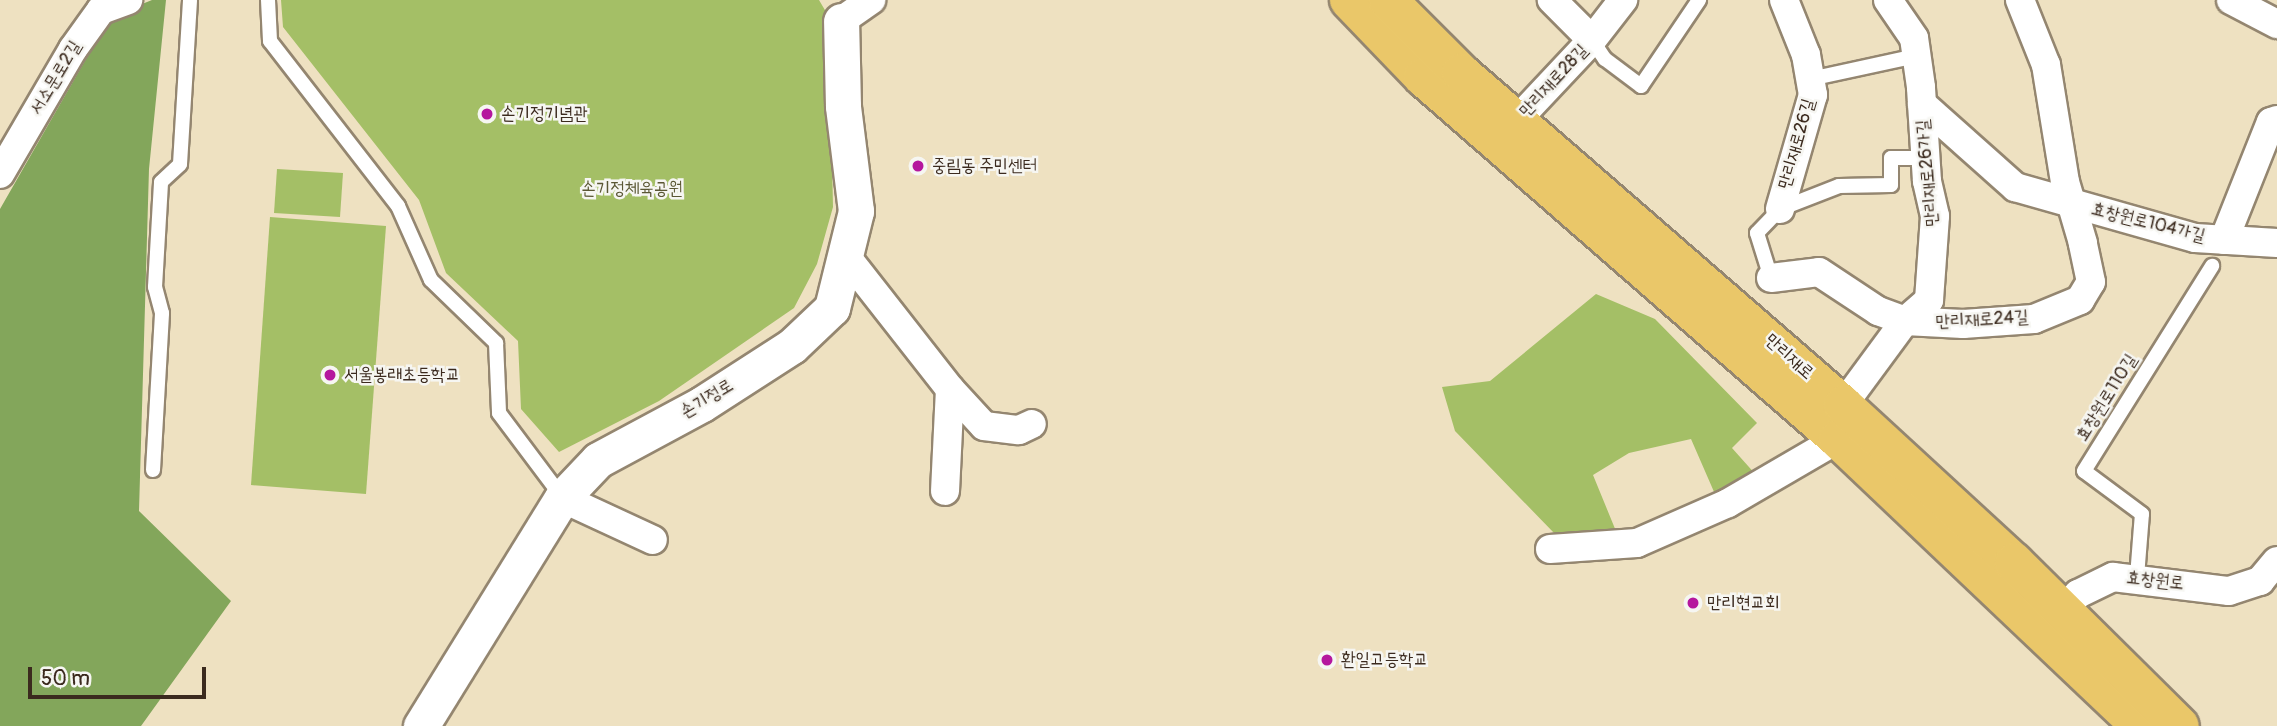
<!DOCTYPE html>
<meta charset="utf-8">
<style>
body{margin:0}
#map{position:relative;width:2277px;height:726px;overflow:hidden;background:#eee1c1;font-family:Pangolin,"Poor Story",sans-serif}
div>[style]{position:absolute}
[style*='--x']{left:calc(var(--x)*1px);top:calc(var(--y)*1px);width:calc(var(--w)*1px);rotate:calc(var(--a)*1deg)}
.green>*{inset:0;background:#a4bf66}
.forest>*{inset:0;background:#83a65b}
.roads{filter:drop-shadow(2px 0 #948670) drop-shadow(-2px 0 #948670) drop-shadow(0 2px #948670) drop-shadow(0 -2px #948670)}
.service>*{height:14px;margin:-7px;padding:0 7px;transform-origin:7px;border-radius:7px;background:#fff}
.minor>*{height:28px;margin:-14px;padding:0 14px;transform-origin:14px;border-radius:14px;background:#fff}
.tertiary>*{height:35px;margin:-17.5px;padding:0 17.5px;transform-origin:17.5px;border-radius:17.5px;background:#fff}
.primary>*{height:38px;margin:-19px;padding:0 19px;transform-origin:19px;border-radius:19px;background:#eac769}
.dots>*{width:19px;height:19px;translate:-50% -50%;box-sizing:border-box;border:4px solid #f6f6f2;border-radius:50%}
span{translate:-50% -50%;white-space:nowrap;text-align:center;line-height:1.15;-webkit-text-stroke:5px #f6f6f2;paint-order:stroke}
.street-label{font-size:18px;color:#3b2a1e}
.poi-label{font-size:18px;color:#3b2a1e}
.left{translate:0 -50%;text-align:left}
.park-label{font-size:18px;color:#5a5734}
.scale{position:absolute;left:28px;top:667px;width:178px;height:32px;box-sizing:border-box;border:4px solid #3b2a1e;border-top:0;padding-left:9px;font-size:21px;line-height:24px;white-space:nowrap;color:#3b2a1e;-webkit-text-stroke:5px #f6f6f2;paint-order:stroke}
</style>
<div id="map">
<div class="green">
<i style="clip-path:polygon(281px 0,819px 0,829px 17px,833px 207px,817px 264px,794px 308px,659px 401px,559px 452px,521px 409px,518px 341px,446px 273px,419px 200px,283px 27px)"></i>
<i style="clip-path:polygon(277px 169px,343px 173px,340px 217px,274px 213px)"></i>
<i style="clip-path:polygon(270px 217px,386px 226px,366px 494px,251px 485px)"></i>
<i style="clip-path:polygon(1596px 294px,1655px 319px,1757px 423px,1732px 448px,1757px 476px,1718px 501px,1691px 439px,1629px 453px,1593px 475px,1618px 536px,1555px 534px,1455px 431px,1442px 387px,1490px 381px)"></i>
</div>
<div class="forest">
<i style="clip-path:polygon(152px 0,166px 0,149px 169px,139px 511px,231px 601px,141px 726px,0 726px,0 209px,110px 17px)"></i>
</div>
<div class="roads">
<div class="service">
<i style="--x:268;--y:0;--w:41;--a:87.2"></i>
<i style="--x:270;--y:41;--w:209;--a:52.2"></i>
<i style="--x:398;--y:206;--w:81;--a:66"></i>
<i style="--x:431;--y:280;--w:91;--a:44.1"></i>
<i style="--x:496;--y:343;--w:70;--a:87.5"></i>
<i style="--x:499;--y:413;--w:105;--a:53.1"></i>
<i style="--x:1592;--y:40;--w:23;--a:56"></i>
<i style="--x:1605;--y:59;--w:45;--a:36.9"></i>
<i style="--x:1641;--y:86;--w:104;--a:-56"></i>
<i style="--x:1810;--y:79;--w:108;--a:-12.2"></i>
<i style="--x:1771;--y:278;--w:47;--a:-107.3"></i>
<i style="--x:1757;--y:233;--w:33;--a:-46"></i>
<i style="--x:1780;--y:209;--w:63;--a:-21.3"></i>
<i style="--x:1839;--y:186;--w:52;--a:-1.1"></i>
<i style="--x:1891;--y:185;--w:27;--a:-90"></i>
<i style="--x:1891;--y:158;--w:34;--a:0"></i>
<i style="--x:153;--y:470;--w:157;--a:-86.7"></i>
<i style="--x:162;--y:313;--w:27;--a:-105"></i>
<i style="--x:155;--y:287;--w:105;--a:-86.7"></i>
<i style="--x:161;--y:182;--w:26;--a:-43"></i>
<i style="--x:180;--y:164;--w:164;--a:-86.5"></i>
<i style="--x:2137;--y:577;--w:63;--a:-85.5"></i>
<i style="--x:2142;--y:514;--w:72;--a:-143.4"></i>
<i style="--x:2084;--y:471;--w:242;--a:-58"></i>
</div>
<div class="minor">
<i style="--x:2231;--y:0;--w:52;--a:27.6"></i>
<i style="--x:841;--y:21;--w:37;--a:-35"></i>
<i style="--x:1592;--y:40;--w:51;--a:-52.2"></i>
<i style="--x:1922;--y:104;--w:125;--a:41.7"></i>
<i style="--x:2015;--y:187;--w:187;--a:15.8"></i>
<i style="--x:2195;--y:238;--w:82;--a:3.5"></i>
<i style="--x:1516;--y:121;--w:111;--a:-46.8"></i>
<i style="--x:1592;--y:40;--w:57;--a:-135"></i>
<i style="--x:0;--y:174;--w:145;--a:-59.7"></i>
<i style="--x:73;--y:49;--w:48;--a:-54.3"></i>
<i style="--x:101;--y:10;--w:29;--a:-20"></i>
<i style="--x:1780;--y:209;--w:119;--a:-73.9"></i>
<i style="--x:1813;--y:95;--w:41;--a:-99.9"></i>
<i style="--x:1806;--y:55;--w:59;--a:-111.8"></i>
<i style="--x:2224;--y:240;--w:127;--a:-68.3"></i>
<i style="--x:2271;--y:122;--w:6;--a:-18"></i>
<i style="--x:845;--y:255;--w:170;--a:51.9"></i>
<i style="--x:950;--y:389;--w:102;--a:92.8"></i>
<i style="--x:1771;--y:278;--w:48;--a:-7.1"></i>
<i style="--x:1819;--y:272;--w:71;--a:33.5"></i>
<i style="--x:1878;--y:311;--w:29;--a:20"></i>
<i style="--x:1905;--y:321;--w:58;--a:3"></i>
<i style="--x:1963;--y:324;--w:71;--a:-4"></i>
<i style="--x:2034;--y:319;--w:50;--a:-22.4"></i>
<i style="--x:2080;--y:300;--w:21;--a:-59"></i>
<i style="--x:2091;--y:282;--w:40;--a:-102"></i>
<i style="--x:2083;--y:243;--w:64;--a:-106.4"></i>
<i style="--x:2065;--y:182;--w:119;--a:-99.2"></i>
<i style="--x:2046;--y:65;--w:70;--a:-111.8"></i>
<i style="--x:950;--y:389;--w:50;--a:47.4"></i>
<i style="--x:984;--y:426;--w:35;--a:7"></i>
<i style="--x:1019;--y:430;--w:14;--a:-25"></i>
<i style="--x:1843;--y:405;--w:104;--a:-53.6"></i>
<i style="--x:1905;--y:321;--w:32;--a:-41"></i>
<i style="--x:1929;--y:300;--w:84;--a:-85.9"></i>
<i style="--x:1935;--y:216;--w:36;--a:-103"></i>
<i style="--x:1927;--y:181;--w:94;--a:-93.7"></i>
<i style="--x:1921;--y:87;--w:49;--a:-98.1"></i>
<i style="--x:1914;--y:38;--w:46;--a:-124.4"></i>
<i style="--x:562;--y:498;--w:100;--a:24.8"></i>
<i style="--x:1550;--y:549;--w:87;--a:-3.9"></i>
<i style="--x:1637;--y:543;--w:99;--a:-23.7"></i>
<i style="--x:1728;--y:503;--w:127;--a:-30.2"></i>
<i style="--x:2050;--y:624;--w:41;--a:-47"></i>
<i style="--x:2078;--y:594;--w:39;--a:-26"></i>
<i style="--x:2113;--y:577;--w:117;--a:6.9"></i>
<i style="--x:2229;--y:591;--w:33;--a:-18"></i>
<i style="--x:2260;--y:581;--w:26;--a:-50"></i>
</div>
<div class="tertiary">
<i style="--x:421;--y:726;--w:268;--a:-58.3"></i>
<i style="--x:562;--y:498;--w:52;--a:-46.5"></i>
<i style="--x:598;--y:460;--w:118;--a:-28.3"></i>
<i style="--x:702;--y:404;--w:107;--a:-32.8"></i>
<i style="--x:792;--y:346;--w:55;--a:-43.5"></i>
<i style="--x:832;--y:308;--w:100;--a:-76.1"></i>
<i style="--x:856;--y:211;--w:106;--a:-97.1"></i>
<i style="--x:843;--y:106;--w:85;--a:-91.3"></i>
</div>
<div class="primary">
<i style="--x:1349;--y:0;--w:107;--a:46.1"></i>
<i style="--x:1423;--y:77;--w:551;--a:41.1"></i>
<i style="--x:1838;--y:439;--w:417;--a:43.5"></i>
<i style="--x:1388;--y:0;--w:103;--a:45"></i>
<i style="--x:1461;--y:73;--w:506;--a:40.99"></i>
<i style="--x:1843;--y:405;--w:232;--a:42.6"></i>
<i style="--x:2014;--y:562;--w:233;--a:44.7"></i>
</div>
</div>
<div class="dots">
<i style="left:487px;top:114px;background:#b5179e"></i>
<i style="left:918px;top:166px;background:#b5179e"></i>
<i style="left:330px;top:375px;background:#b5179e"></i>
<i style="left:1693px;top:603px;background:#b5179e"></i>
<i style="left:1327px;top:660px;background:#b5179e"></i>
</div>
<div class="street-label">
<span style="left:56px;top:78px;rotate:-59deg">서소문로2길</span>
<span style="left:1554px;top:81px;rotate:-47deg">만리재로28길</span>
<span style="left:1797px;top:144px;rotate:-74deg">만리재로26길</span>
<span style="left:1928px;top:173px;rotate:-95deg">만리재로26가길</span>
<span style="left:2148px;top:223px;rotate:14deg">효창원로104가길</span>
<span style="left:1982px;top:320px;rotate:-3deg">만리재로24길</span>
<span style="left:1789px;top:357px;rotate:42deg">만리재로</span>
<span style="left:2107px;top:398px;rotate:-58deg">효창원로110길</span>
<span style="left:707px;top:399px;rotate:-31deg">손기정로</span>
<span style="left:2155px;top:581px;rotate:6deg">효창원로</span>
</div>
<div class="poi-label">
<span class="left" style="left:501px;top:114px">손기정기념관</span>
<span class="left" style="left:932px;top:166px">중림동 주민센터</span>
<span class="left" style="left:344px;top:375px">서울봉래초등학교</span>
<span class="left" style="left:1707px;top:603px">만리현교회</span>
<span class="left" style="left:1341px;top:660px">환일고등학교</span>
</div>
<div class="park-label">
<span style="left:632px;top:189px">손기정체육공원</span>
</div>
<div class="scale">50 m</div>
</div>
